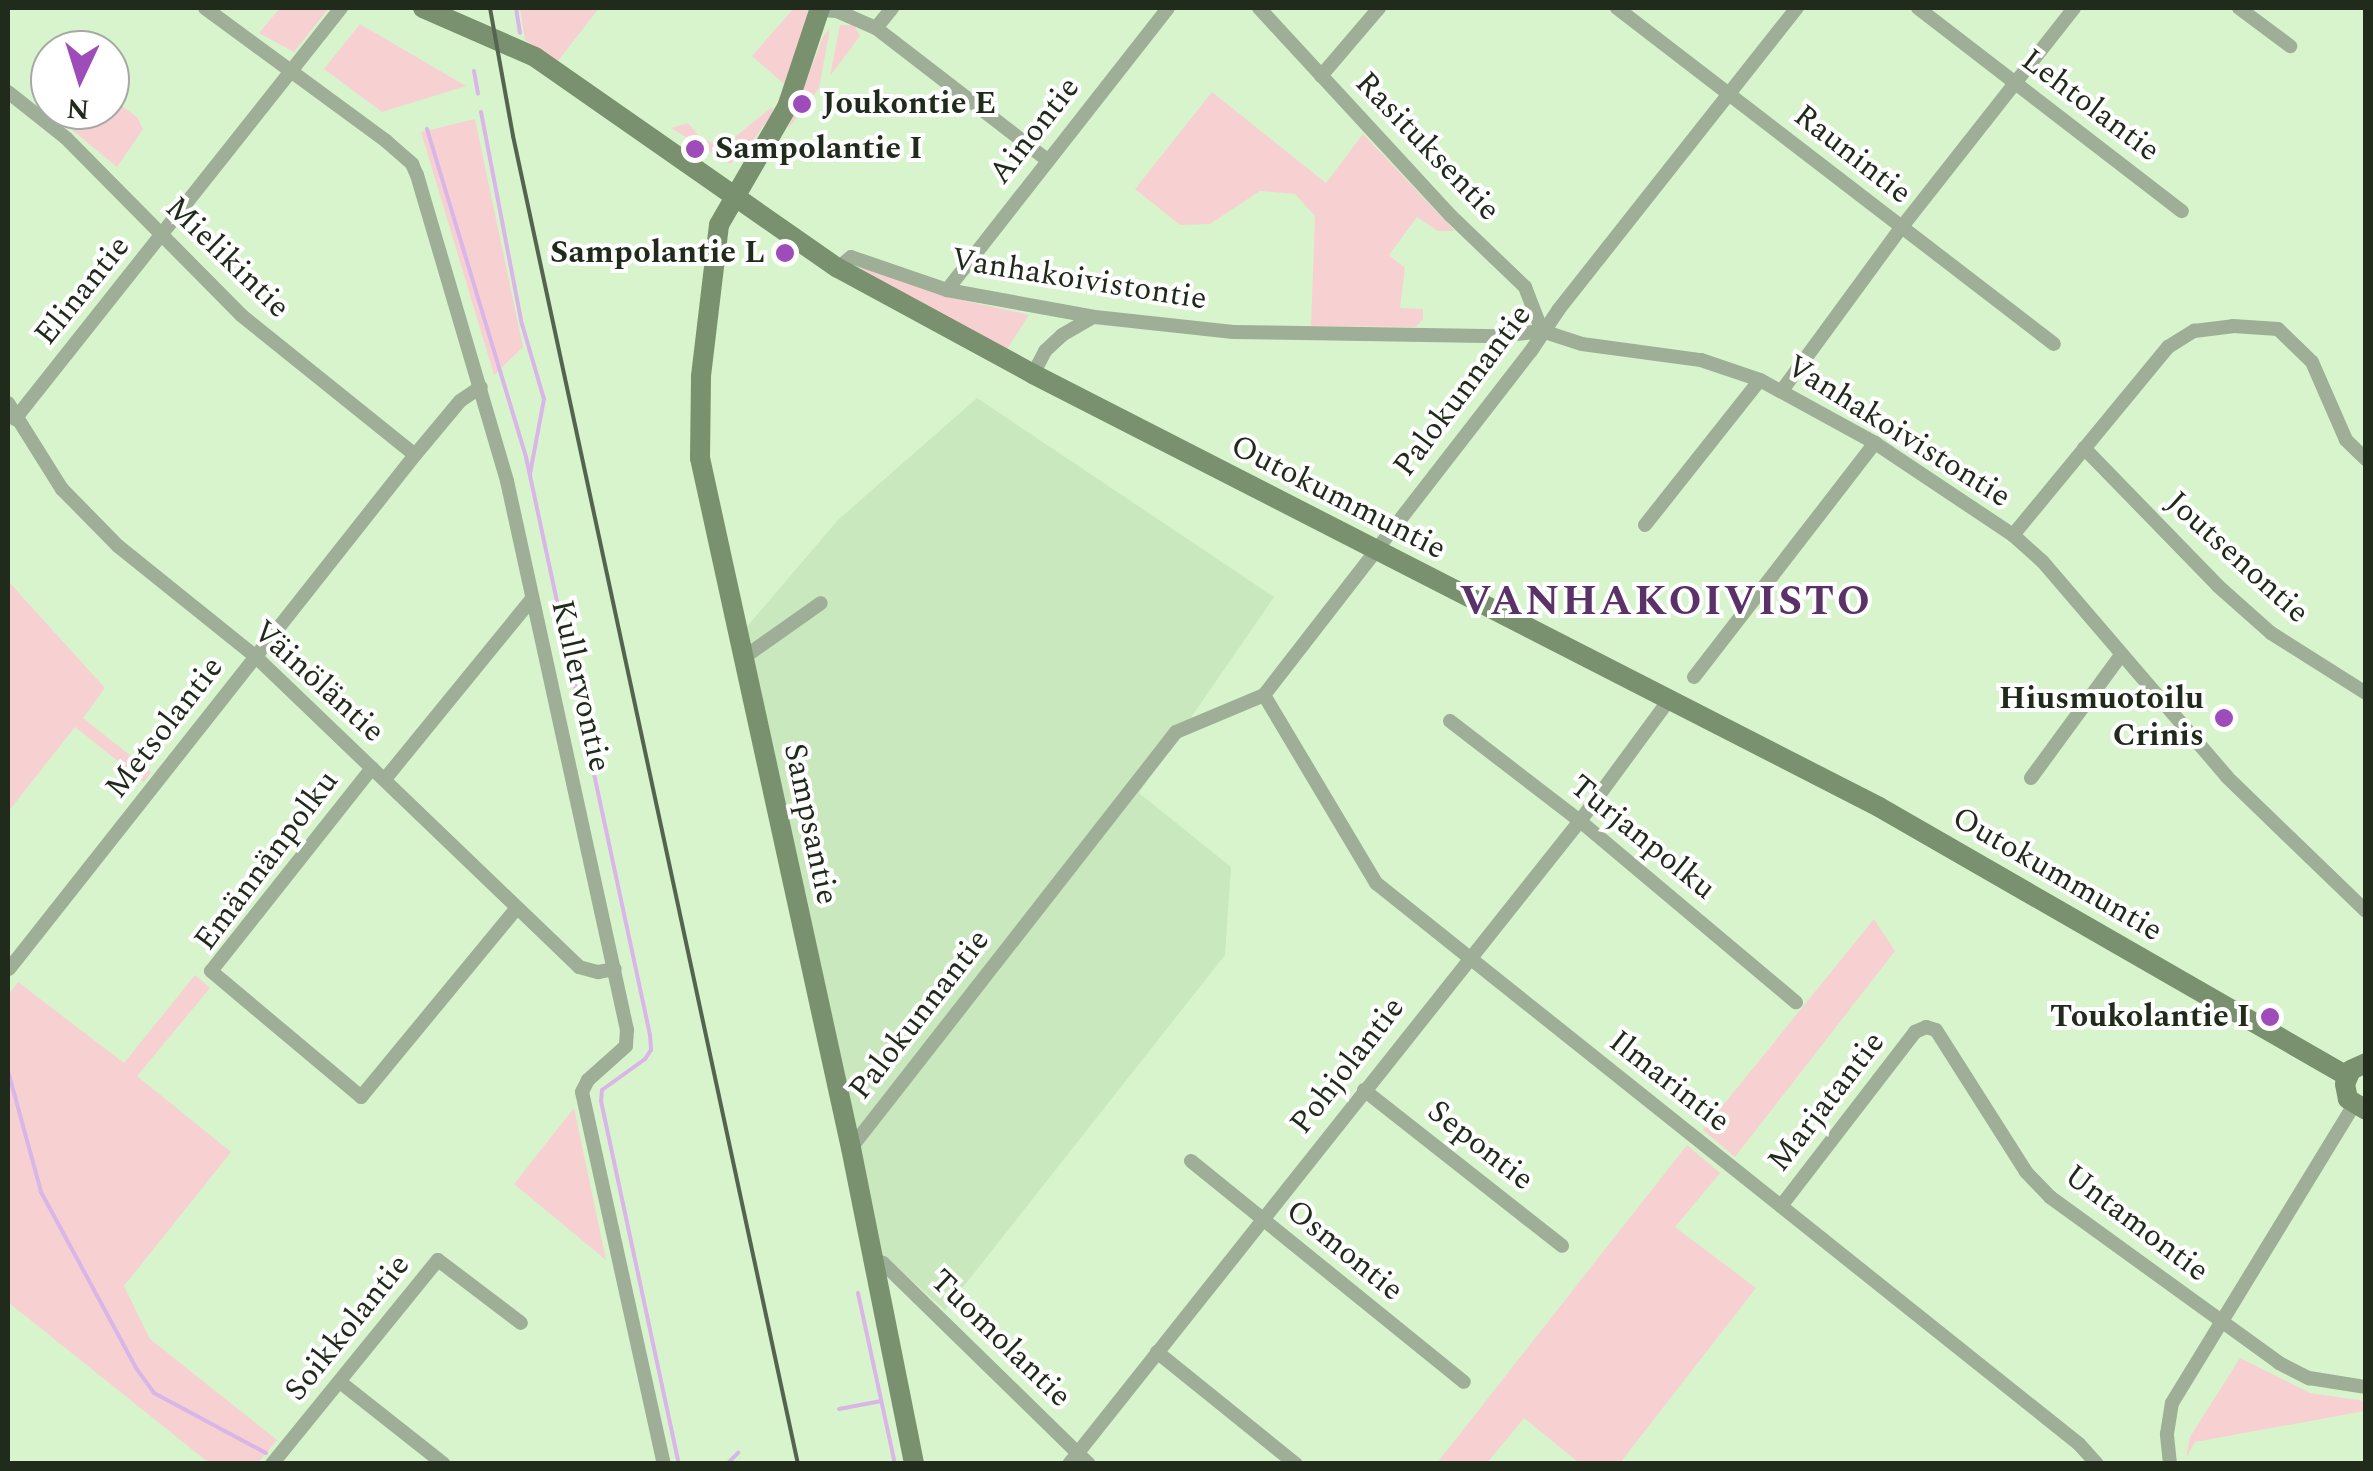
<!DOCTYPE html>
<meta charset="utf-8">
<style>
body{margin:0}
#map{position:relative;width:2373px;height:1471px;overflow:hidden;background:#d8f4cd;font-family:Spectral,serif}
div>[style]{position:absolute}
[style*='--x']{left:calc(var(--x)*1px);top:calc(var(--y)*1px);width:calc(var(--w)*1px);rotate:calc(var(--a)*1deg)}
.built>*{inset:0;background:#c9e8bd}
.green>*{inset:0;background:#f7d1d1}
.stream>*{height:4px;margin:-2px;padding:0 2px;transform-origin:2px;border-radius:2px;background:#dab5e8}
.street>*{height:14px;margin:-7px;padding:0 7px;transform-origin:7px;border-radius:7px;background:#9eae97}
.secondary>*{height:20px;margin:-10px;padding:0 10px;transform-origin:10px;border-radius:10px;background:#79916f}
.rail>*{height:4px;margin:-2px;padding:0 2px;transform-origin:2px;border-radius:2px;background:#54644e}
.dots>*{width:28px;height:28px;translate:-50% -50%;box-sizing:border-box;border:5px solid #fff;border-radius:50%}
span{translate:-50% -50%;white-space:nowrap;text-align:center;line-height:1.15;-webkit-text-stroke:8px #fff;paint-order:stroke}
.poi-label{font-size:32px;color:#202b1c;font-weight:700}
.left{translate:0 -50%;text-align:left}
.right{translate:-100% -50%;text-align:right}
.street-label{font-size:32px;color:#202b1c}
.district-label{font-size:42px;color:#5a3268;font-weight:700;letter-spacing:2.5px}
.frame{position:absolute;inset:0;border:10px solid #202b1c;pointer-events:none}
.north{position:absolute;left:30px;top:30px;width:100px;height:100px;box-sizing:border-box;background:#fff;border:2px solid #a6aaa4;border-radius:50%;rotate:184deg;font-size:28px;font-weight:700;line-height:40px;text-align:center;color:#202b1c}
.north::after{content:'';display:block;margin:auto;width:35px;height:45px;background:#9f4cbb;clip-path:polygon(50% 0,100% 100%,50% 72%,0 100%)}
</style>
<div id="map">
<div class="built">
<i style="clip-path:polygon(977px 398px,1274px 597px,1139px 793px,1231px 867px,1225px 955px,945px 1310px,875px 1248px,744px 630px,838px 520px)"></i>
</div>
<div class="green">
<i style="clip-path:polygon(280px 8px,329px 8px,294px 52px,259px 33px)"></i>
<i style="clip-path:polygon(520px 8px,599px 8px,558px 61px,525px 40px)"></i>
<i style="clip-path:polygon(794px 8px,808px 8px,807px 21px,784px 84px,752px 56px)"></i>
<i style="clip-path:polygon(360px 24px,466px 86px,382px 112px,324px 69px)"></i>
<i style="clip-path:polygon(840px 25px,854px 25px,860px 36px,830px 76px)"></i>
<i style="clip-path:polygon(830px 28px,819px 88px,788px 129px,823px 37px)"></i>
<i style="clip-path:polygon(1212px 92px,1326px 183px,1363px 134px,1455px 231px,1438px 231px,1417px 217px,1389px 255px,1405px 268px,1400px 308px,1423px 309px,1423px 319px,1416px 327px,1311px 326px,1315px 216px,1295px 194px,1260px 191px,1210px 224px,1180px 225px,1135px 189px)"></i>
<i style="clip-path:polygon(110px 97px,137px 117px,143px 129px,117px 167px,59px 119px,66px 110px,110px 110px)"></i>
<i style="clip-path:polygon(772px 107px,773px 112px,755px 138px,730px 164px,671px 128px,688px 123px,699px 136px,721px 148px)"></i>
<i style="clip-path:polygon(475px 119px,523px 347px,494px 375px,421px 132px)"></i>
<i style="clip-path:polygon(863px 266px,944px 296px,1029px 315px,1007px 349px,861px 269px)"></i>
<i style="clip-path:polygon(8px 581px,105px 688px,83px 718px,151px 772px,144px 782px,75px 727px,8px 812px)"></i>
<i style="clip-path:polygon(1874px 919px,1895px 951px,1735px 1157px,1703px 1130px)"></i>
<i style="clip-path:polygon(195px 975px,210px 988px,137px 1076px,231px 1152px,124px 1286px,150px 1339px,277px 1440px,258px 1463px,209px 1463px,8px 1302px,8px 995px,18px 982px,124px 1063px)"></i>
<i style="clip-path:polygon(574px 1108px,606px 1260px,514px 1184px)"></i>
<i style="clip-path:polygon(1687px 1145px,1720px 1173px,1675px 1227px,1756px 1288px,1620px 1463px,1579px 1463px,1524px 1418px,1487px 1463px,1437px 1463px)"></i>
<i style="clip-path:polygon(2240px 1358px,2310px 1393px,2365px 1401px,2365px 1411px,2195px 1442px,2186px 1458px,2190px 1437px)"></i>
</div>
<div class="stream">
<i style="--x:516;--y:8;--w:25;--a:81"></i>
<i style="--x:474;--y:71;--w:23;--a:80"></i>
<i style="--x:481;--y:112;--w:216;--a:79.1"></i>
<i style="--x:522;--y:324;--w:78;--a:73.7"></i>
<i style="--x:544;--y:399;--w:76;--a:100.6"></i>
<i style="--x:427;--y:129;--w:343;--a:73.2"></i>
<i style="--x:526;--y:457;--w:591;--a:77.89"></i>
<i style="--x:650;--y:1035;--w:15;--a:86"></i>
<i style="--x:651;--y:1050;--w:11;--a:124"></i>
<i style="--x:645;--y:1059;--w:53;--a:144.2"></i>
<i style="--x:602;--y:1090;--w:11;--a:95"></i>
<i style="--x:601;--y:1101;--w:371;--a:77.9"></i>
<i style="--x:8;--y:1071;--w:125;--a:74.7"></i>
<i style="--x:41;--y:1192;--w:200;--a:61.6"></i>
<i style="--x:136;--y:1368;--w:31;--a:54"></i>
<i style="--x:154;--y:1393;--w:127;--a:28.2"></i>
<i style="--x:858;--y:1293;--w:175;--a:77.8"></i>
<i style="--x:839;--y:1409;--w:43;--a:-10.8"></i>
<i style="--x:727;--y:1464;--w:16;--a:-45"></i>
</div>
<div class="street">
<i style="--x:205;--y:8;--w:225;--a:36.3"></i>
<i style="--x:386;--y:141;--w:35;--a:41"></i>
<i style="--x:412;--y:164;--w:12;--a:66"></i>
<i style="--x:417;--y:175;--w:319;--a:73.6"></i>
<i style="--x:507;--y:481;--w:562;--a:77.67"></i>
<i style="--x:627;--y:1030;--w:16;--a:94"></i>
<i style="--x:626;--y:1046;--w:51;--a:138.2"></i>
<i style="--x:588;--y:1080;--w:13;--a:117"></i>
<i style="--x:582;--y:1092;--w:381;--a:77.6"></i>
<i style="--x:1259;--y:8;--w:283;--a:47.3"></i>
<i style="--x:1451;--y:216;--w:103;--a:43.8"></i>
<i style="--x:1525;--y:287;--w:47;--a:68.9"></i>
<i style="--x:1617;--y:8;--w:551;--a:37.56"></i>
<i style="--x:1918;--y:8;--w:333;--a:37.6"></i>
<i style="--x:2239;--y:8;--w:64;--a:36.7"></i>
<i style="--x:820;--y:10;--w:17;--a:3"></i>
<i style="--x:837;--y:11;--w:43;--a:23.6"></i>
<i style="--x:876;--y:28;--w:215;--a:37.6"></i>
<i style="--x:876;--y:28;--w:26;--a:-51"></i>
<i style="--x:1321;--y:76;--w:89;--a:-49.5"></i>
<i style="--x:8;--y:92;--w:74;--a:38.4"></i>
<i style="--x:66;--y:138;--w:249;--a:45.3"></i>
<i style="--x:241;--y:315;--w:223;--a:38.8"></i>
<i style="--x:838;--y:268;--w:17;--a:-40"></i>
<i style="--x:851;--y:257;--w:102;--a:19"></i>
<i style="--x:947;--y:290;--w:150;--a:10.3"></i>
<i style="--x:1095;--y:317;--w:139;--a:6.2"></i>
<i style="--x:1233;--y:332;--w:268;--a:0.9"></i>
<i style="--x:1501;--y:336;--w:41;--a:-7"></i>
<i style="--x:1542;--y:331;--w:42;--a:18"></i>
<i style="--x:1582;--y:344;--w:120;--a:7.7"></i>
<i style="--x:1701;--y:360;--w:62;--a:18.7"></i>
<i style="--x:1760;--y:380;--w:131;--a:28.7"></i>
<i style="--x:1875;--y:443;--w:166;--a:33.7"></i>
<i style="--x:2013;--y:535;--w:40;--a:42"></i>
<i style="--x:2043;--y:562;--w:283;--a:49.4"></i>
<i style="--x:2227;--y:777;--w:193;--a:44"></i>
<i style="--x:947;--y:290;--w:358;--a:-51.9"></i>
<i style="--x:1033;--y:374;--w:26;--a:-62"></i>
<i style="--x:1045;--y:351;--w:23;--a:-43"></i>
<i style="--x:1062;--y:335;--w:34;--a:-30"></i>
<i style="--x:1783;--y:389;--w:200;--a:-53.8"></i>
<i style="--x:1901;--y:228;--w:280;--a:-51.8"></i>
<i style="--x:8;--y:403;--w:102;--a:57.9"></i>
<i style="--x:62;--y:489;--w:80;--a:45.5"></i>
<i style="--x:118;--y:546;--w:177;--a:38.8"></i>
<i style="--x:256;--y:657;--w:448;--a:43.8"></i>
<i style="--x:579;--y:967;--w:20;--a:15"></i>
<i style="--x:598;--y:972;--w:17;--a:-10"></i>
<i style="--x:15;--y:419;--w:525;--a:-51.58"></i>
<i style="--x:2084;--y:448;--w:192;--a:45.8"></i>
<i style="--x:2218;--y:586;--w:71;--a:41.6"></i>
<i style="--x:2271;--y:633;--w:112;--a:32.3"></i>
<i style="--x:1645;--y:525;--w:185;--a:-51.6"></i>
<i style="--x:2013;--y:535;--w:244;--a:-50.5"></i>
<i style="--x:2168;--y:347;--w:31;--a:-32"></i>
<i style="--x:2194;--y:331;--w:39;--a:-7"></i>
<i style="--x:2233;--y:326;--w:45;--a:3.8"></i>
<i style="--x:2278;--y:329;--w:47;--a:44.1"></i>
<i style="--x:2312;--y:362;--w:85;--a:66.4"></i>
<i style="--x:2346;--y:440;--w:28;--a:44"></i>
<i style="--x:743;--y:658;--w:95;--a:-35.2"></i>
<i style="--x:1694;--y:677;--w:296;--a:-52.3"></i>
<i style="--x:1264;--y:695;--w:219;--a:59.2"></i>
<i style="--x:1376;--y:883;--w:899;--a:38.59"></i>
<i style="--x:2079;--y:1444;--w:27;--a:48"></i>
<i style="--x:1450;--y:721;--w:164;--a:37.6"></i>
<i style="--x:1580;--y:821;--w:282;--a:40"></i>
<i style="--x:372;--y:768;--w:259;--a:128.4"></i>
<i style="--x:211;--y:971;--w:196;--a:40"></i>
<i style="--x:361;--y:1097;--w:244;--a:-50.5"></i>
<i style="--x:2031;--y:778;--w:152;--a:-53.8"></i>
<i style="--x:385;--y:779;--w:232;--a:-50.8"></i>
<i style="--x:9;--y:969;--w:655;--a:-51.7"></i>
<i style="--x:415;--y:455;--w:70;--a:-50.2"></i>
<i style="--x:460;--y:401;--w:25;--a:-34"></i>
<i style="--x:1364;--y:1090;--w:252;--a:38.2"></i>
<i style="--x:851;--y:1148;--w:528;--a:-52"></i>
<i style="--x:1176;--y:732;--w:95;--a:-22.8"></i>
<i style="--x:1264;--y:695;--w:435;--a:-52.2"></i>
<i style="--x:1531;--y:351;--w:50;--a:-56.3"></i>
<i style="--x:1559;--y:309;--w:384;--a:-51.7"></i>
<i style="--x:1191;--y:1161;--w:351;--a:39"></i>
<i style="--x:1781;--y:1206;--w:220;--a:-52.4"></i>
<i style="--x:1915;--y:1032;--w:12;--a:-24"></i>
<i style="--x:1926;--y:1027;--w:10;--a:17"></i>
<i style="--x:1936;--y:1030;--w:168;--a:57.6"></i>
<i style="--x:2026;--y:1172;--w:35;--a:46"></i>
<i style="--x:2050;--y:1197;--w:283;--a:35.9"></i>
<i style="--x:2279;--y:1363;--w:34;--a:27"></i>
<i style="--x:2309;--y:1378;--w:58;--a:9"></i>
<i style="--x:870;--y:1258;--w:14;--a:21"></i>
<i style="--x:883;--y:1263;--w:288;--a:44.3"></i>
<i style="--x:1157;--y:1352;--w:179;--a:38.9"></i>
<i style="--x:340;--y:1382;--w:132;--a:38.3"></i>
<i style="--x:272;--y:1464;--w:263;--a:-50.9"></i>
<i style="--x:438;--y:1260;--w:104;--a:37.2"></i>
<i style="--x:1069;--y:1464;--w:821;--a:-51.53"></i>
<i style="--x:1580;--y:821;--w:150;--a:-53.7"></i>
<i style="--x:2170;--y:1464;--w:30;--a:-96"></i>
<i style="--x:2167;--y:1434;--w:31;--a:-81"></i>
<i style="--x:2172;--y:1403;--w:349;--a:-58.6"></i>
</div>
<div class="secondary">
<i style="--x:423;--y:8;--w:122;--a:23.6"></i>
<i style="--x:535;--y:57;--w:369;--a:34.9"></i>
<i style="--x:838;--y:268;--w:222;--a:28.5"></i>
<i style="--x:1033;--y:374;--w:950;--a:27.1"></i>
<i style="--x:1879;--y:807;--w:540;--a:29.89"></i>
<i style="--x:820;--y:8;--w:104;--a:108.4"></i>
<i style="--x:787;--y:107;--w:136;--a:120"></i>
<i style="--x:719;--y:225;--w:153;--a:96.8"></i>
<i style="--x:701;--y:377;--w:81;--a:90.7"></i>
<i style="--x:700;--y:458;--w:706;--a:77.66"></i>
<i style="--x:851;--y:1148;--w:322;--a:78.7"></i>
<i style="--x:2366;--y:1063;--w:17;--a:155"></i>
<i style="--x:2351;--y:1070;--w:15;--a:113"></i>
<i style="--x:2345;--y:1084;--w:15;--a:79"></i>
<i style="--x:2348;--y:1099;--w:21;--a:31"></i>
</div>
<div class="rail">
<i style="--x:490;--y:8;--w:130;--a:79.8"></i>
<i style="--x:513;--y:136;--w:1358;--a:77.89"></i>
</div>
<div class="dots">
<i style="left:802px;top:104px;background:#9f4cbb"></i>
<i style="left:695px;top:149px;background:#9f4cbb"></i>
<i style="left:785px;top:253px;background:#9f4cbb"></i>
<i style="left:2224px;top:718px;background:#9f4cbb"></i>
<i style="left:2270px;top:1017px;background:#9f4cbb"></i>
</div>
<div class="poi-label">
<span class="left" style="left:822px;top:104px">Joukontie E</span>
<span class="left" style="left:715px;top:149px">Sampolantie I</span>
<span class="right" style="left:765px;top:253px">Sampolantie L</span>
<span class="right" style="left:2204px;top:718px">Hiusmuotoilu<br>Crinis</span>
<span class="right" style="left:2250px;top:1017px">Toukolantie I</span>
</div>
<div class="street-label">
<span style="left:2090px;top:106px;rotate:37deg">Lehtolantie</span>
<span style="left:1035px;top:131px;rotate:-52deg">Ainontie</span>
<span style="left:1427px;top:147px;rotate:46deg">Rasituksentie</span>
<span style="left:1852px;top:155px;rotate:38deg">Raunintie</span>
<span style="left:227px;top:258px;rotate:44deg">Mielikintie</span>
<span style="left:1079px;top:280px;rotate:9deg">Vanhakoivistontie</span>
<span style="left:83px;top:291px;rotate:-51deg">Elinantie</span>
<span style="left:1463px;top:391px;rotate:-53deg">Palokunnantie</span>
<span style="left:1898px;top:432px;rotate:32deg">Vanhakoivistontie</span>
<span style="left:1338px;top:498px;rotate:27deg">Outokummuntie</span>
<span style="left:2237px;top:558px;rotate:42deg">Joutsenontie</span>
<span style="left:318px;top:682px;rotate:42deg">Väinöläntie</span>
<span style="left:580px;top:686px;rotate:77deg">Kullervontie</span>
<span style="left:165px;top:728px;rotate:-52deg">Metsolantie</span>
<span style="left:810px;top:824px;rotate:78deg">Sampsantie</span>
<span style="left:1642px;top:838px;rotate:39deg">Turjanpolku</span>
<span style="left:267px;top:861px;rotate:-53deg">Emännänpolku</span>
<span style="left:2057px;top:875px;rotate:30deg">Outokummuntie</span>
<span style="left:920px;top:1015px;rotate:-52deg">Palokunnantie</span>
<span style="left:1348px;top:1066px;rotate:-52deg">Pohjolantie</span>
<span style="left:1669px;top:1082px;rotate:38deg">Ilmarintie</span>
<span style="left:1827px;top:1102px;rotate:-52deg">Marjatantie</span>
<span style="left:1480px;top:1146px;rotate:38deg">Sepontie</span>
<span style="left:2136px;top:1224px;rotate:37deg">Untamontie</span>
<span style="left:1344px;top:1251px;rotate:39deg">Osmontie</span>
<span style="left:348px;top:1328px;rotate:-51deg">Soikkolantie</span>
<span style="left:1000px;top:1339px;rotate:44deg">Tuomolantie</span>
</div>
<div class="district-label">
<span style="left:1666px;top:602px">VANHAKOIVISTO</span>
</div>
<div class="frame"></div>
<div class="north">N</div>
</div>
